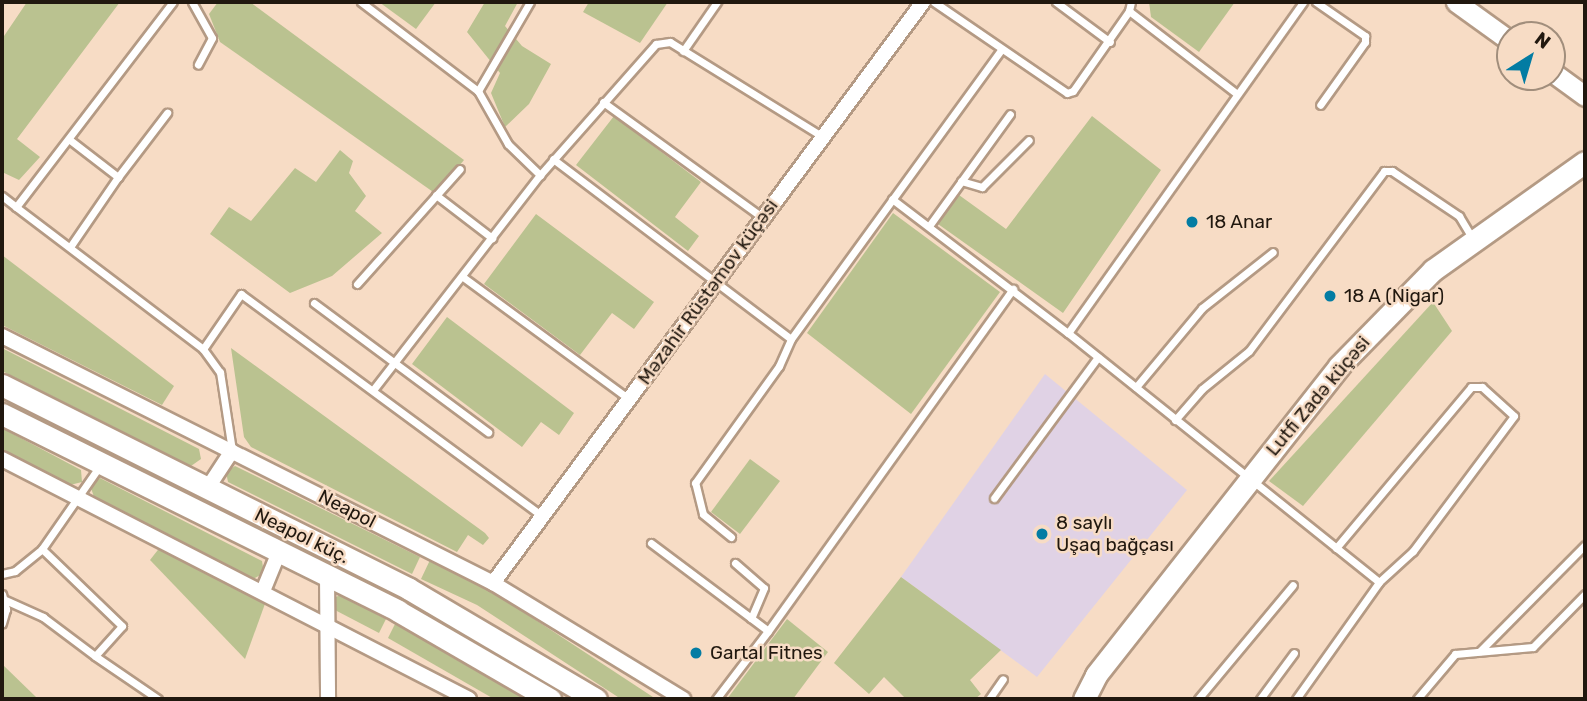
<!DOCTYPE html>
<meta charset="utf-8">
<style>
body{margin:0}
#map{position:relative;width:1587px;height:701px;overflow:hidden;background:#f7dcc5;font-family:Rubik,sans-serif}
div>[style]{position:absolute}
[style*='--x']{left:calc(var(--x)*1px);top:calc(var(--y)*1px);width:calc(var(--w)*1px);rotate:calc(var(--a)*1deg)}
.education>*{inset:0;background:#e0d2e5}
.green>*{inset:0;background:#bac290}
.roads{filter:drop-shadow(2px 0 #b49a84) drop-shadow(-2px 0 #b49a84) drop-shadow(0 2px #b49a84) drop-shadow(0 -2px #b49a84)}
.service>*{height:7px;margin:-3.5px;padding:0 3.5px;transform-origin:3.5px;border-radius:3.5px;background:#fff}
.minor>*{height:14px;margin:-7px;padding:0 7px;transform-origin:7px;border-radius:7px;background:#fff}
.tertiary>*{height:19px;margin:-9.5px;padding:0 9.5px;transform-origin:9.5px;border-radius:9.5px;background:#fff}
.secondary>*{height:21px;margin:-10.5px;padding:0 10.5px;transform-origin:10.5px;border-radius:10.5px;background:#fff}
.dots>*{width:19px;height:19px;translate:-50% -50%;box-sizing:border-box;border:4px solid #f7dcc5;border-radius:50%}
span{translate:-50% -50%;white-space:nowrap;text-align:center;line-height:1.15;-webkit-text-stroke:5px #f7dcc5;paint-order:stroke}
.poi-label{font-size:19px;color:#21180f}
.left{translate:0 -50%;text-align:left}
.street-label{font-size:19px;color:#21180f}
.frame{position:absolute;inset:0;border:4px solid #21180f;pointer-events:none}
.north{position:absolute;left:1496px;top:21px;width:70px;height:70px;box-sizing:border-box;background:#f7dcc5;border:2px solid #a18e7c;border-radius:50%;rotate:37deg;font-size:19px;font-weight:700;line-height:28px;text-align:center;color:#21180f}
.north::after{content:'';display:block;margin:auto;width:24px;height:32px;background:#037ca3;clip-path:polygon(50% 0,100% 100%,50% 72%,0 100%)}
</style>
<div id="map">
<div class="education">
<i style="clip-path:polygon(1045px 374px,1187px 490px,1037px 677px,901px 577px)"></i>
</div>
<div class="green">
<i style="clip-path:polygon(27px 2px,120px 2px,17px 139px,40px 157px,19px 180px,2px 172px,2px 39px)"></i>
<i style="clip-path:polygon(218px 2px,250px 2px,464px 160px,436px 194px,220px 42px,209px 14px)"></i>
<i style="clip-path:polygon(379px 2px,436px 2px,416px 29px)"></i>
<i style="clip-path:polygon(485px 2px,518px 2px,505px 26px,522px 46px,551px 64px,529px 104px,505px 127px,491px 93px,500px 73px,467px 32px)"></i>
<i style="clip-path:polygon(589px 2px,668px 2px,640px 43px,583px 12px)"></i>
<i style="clip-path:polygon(1149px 2px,1235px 2px,1199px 52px,1151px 17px)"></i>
<i style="clip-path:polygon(614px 116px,701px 182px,675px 217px,699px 236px,688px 251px,576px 165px)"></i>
<i style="clip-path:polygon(1092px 116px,1161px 170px,1063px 313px,938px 224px,959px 195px,1006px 229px)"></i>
<i style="clip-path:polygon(340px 150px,353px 161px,349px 173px,366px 196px,355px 211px,382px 233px,332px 276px,290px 293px,210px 234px,229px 207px,251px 221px,295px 168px,316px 182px)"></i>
<i style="clip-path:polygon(893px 213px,1000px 292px,911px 414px,807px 333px)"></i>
<i style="clip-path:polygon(536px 214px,654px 302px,634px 329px,612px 313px,580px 355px,484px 284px)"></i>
<i style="clip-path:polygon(2px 255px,174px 386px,162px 405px,2px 325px)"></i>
<i style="clip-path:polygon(1433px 302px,1452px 331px,1303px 506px,1269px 481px)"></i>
<i style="clip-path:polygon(447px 317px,574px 413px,559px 435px,541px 422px,522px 447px,412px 364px)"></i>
<i style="clip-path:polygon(2px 348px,199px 449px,201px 459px,191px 466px,2px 371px)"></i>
<i style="clip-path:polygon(231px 348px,485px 533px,489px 538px,483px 545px,468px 535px,457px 552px,251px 447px,244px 437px)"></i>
<i style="clip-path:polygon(2px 428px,81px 470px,82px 482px,70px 485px,2px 450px)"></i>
<i style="clip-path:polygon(750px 459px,780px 481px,740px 534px,711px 512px)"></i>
<i style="clip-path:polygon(235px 466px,420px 557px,412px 574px,228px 482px,226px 472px)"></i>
<i style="clip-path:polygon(100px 478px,262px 561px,264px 573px,253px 579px,94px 497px,90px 485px)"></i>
<i style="clip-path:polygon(161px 546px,266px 601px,245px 659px,150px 560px)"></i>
<i style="clip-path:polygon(430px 560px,487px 588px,656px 699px,621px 699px,477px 605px,421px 579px)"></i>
<i style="clip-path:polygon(901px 577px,1001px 650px,970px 680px,981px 694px,975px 699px,906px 699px,884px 677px,869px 694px,834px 663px)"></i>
<i style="clip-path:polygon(340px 595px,386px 619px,379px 633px,333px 609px,334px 598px)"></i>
<i style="clip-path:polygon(787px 619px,828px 652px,793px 699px,727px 699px)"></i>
<i style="clip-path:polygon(395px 624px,458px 656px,525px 699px,494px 699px,388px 638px)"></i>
<i style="clip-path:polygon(2px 664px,37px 698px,2px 699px)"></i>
</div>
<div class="roads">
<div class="service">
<i style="--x:192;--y:2;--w:41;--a:60.9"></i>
<i style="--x:212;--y:38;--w:30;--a:118"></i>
<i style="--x:361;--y:2;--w:147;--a:37.3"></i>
<i style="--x:478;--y:91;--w:61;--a:60.5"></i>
<i style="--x:508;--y:144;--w:45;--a:44.1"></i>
<i style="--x:934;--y:2;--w:161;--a:34.4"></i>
<i style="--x:1067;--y:93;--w:6;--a:-18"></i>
<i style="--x:1073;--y:91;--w:98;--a:-55"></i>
<i style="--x:1056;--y:2;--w:67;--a:36.5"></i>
<i style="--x:1131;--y:2;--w:9;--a:103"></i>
<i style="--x:1129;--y:11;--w:135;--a:37.5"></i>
<i style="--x:1316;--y:2;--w:60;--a:34.8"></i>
<i style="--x:1365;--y:36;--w:6;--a:90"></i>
<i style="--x:1365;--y:42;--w:77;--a:125.5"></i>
<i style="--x:683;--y:51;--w:60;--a:-55.2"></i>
<i style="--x:478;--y:91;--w:103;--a:-59.7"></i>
<i style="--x:603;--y:102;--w:198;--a:35.9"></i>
<i style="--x:70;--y:140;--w:61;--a:37.6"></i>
<i style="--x:118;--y:177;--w:81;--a:-52.6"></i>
<i style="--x:553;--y:159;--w:298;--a:37.1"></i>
<i style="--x:791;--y:339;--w:356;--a:-54"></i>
<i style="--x:961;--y:181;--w:22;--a:16"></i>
<i style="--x:982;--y:187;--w:66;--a:-45"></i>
<i style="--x:436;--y:195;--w:71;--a:37.5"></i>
<i style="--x:2;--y:196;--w:18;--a:38"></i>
<i style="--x:16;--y:207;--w:258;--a:-52.6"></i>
<i style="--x:892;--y:199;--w:221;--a:37.3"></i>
<i style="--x:16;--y:207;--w:235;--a:37.2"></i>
<i style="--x:203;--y:349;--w:67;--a:-55.4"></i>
<i style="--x:241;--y:294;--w:374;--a:36.4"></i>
<i style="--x:929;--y:226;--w:138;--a:-54.1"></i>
<i style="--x:70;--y:247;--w:85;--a:-55.6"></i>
<i style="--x:463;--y:277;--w:206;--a:36.3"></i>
<i style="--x:357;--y:284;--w:154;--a:-48.2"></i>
<i style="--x:314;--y:303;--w:217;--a:36.6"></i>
<i style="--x:203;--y:349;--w:29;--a:54"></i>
<i style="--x:220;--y:372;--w:79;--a:81.3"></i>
<i style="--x:1136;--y:387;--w:103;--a:-50.1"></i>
<i style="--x:1202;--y:308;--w:90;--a:-38.3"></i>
<i style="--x:373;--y:390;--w:272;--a:-52.2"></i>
<i style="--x:540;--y:175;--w:175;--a:-48.5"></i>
<i style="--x:656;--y:44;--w:14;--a:-8"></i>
<i style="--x:670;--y:42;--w:180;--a:31.8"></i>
<i style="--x:1175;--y:420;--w:41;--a:-48.9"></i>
<i style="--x:1202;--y:389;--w:60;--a:-39"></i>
<i style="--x:1249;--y:351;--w:225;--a:-53.1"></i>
<i style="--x:1384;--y:171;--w:8;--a:0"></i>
<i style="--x:1392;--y:171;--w:81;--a:33.9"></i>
<i style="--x:1459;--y:216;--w:26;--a:59"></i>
<i style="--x:99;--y:467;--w:100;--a:124.8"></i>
<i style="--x:42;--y:549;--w:111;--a:43.9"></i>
<i style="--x:122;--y:626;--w:40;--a:132"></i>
<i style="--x:95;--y:656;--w:76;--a:34.3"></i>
<i style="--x:994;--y:498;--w:175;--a:-53.6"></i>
<i style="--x:731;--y:537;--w:36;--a:-141"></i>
<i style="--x:703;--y:514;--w:32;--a:-104"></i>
<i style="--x:695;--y:483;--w:144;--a:-54.3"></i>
<i style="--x:779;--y:366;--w:30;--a:-66"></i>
<i style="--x:651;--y:543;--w:146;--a:36.9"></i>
<i style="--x:768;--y:631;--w:86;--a:127.4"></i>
<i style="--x:1336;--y:548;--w:210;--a:-50"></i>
<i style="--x:1471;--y:387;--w:11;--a:0"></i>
<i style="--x:1482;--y:387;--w:43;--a:42.2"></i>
<i style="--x:1514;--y:416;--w:169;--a:126.8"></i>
<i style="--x:1413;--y:551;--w:46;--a:137.6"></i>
<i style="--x:735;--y:563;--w:38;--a:41"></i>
<i style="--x:764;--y:588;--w:33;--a:113"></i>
<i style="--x:2;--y:574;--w:13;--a:-13"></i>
<i style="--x:15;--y:571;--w:35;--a:-39"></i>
<i style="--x:2;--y:594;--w:16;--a:75"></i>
<i style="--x:6;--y:609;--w:15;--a:106"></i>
<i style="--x:3;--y:599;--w:44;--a:24.2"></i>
<i style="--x:43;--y:617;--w:65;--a:36.9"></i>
<i style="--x:768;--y:631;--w:421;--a:-54.4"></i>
<i style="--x:1480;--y:651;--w:149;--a:-45.3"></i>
<i style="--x:989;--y:699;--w:24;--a:-55"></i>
<i style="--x:1198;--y:699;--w:148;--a:-50.2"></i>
<i style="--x:1260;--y:699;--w:57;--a:-53.5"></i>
<i style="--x:1296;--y:699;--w:143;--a:-54.6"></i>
<i style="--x:1379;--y:582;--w:398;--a:-141.3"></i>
<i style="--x:1068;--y:333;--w:406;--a:-54.6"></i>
<i style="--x:1417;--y:699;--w:59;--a:-49.8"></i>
<i style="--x:1455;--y:654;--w:78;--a:-5.1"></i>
<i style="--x:1533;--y:647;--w:74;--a:-45.5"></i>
</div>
<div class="minor">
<i style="--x:2;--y:336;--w:550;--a:26.7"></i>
<i style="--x:493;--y:583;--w:223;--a:31.4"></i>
<i style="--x:2;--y:459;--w:525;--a:27.2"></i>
<i style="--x:207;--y:489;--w:45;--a:-56.7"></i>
<i style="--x:327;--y:576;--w:123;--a:89.5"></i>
<i style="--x:493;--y:583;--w:723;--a:-53.49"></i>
<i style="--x:263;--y:591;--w:42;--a:-67.7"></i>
</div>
<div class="tertiary">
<i style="--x:1456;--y:2;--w:67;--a:35.8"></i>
<i style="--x:1552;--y:72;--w:41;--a:36"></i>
</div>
<div class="secondary">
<i style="--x:2;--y:385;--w:455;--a:26.6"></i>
<i style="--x:409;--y:589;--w:217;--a:30.5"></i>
<i style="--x:2;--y:414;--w:442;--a:26.4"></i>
<i style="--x:398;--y:611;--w:176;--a:30.1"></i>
<i style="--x:1084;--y:699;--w:27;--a:-63"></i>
<i style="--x:1096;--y:675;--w:393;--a:-51.8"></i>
<i style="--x:1339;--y:366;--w:134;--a:-45.6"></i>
<i style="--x:1433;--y:270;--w:186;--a:-35.4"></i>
</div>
</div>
<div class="dots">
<i style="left:1192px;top:222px;background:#037ca3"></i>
<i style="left:1330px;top:296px;background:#037ca3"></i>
<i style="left:1042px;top:534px;background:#037ca3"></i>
<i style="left:696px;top:653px;background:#037ca3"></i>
</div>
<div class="poi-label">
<span class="left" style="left:1206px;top:222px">18 Anar</span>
<span class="left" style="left:1344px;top:296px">18 A (Nigar)</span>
<span class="left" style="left:1056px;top:534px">8 saylı<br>Uşaq bağçası</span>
<span class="left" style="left:710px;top:653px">Gartal Fitnes</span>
</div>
<div class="street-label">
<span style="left:708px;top:292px;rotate:-54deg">Məzahir Rüstəmov küçəsi</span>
<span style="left:1318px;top:396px;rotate:-50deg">Lutfi Zadə küçəsi</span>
<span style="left:347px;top:509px;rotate:27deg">Neapol</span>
<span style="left:302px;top:536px;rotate:26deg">Neapol küç.</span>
</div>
<div class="frame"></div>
<div class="north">N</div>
</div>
